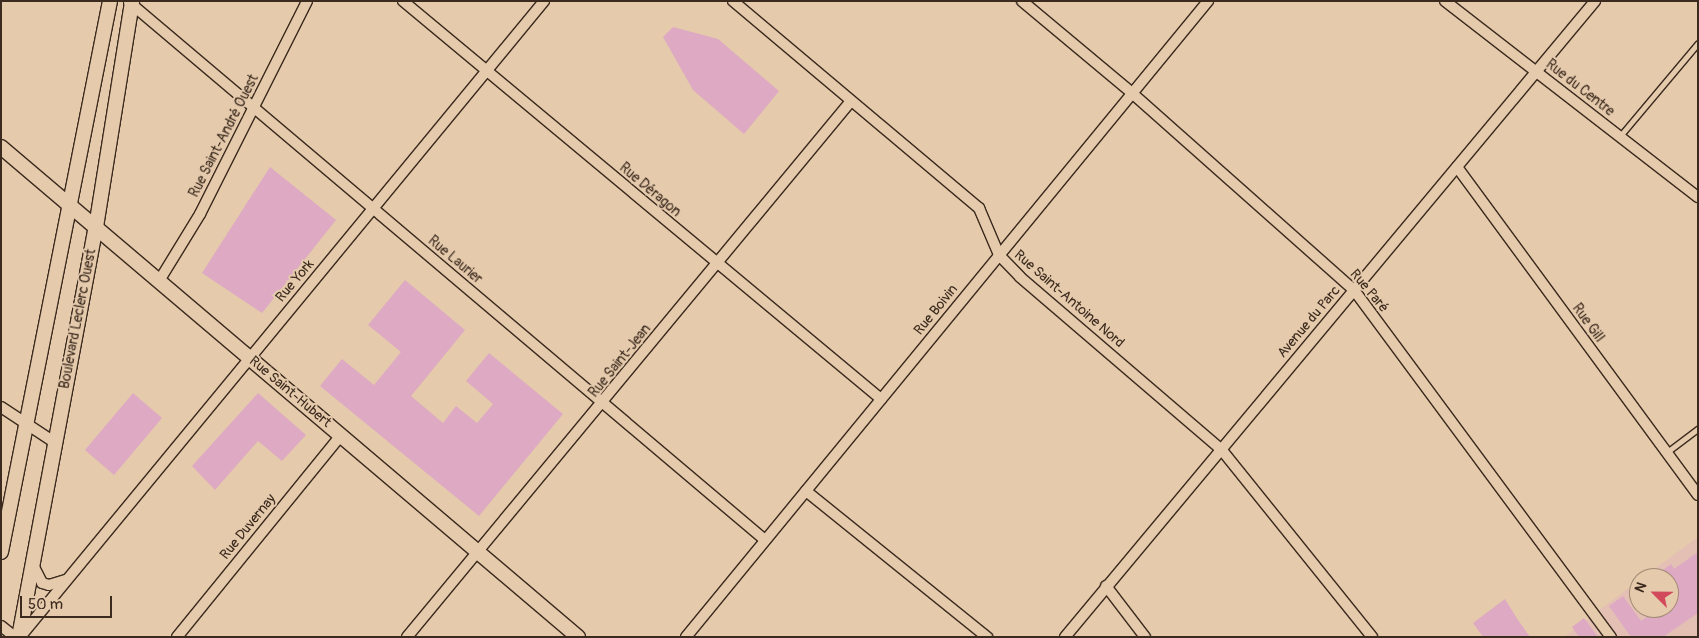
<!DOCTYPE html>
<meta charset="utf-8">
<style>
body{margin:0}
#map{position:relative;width:1699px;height:638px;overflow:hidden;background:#e5caac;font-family:Pangolin,sans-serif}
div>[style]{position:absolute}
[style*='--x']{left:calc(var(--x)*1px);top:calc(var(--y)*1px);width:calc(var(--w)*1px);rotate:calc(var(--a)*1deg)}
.built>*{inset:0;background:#e3c0b3}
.building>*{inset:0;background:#dea9c2}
.roads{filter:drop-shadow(1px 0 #3b2a1e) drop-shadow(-1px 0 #3b2a1e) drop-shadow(0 1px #3b2a1e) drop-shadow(0 -1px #3b2a1e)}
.lane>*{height:5px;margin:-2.5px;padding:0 2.5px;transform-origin:2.5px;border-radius:2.5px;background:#e5caac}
.street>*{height:10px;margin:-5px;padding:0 5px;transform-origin:5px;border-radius:5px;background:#e5caac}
.secondary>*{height:14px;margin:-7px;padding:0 7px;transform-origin:7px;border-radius:7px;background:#e5caac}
span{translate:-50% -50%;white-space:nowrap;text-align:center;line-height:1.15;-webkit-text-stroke:4px #e5caac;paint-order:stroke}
.street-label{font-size:14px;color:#3b2a1e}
.frame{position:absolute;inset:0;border:2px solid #3b2a1e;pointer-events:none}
.north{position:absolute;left:1629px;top:568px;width:50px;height:50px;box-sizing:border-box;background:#e5caac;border:1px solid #a18a73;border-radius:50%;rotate:293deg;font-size:14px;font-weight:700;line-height:20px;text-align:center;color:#3b2a1e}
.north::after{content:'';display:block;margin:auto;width:18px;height:22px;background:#d1495b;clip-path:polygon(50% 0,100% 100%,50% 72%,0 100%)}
.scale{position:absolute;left:20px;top:596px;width:92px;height:22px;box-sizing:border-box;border:2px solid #3b2a1e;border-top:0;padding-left:6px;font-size:15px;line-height:18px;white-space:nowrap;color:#3b2a1e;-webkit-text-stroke:4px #e5caac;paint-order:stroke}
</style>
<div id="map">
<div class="built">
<i style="clip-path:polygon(1698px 537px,1698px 637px,1564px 637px,1639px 580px,1639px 608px,1669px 608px,1669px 578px,1642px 578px)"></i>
</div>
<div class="building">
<i style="clip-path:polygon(673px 27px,718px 39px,779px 91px,744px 134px,693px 90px,663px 37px)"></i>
<i style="clip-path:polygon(270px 167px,336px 220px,262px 313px,202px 273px)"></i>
<i style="clip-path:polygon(405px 280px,465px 330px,411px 396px,443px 423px,456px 406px,477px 423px,493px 404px,466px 381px,489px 353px,563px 414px,479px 516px,320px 386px,342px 359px,374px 385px,401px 352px,368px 325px)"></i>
<i style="clip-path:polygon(133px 393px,162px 418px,114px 475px,85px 450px)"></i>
<i style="clip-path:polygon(258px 393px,306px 435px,282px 461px,258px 441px,215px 490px,192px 466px)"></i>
<i style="clip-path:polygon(1698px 552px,1698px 613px,1663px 637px,1631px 637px,1609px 606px,1623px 596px,1641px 621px,1659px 608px,1669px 608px,1669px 578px,1652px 578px,1671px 564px,1674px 569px)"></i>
<i style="clip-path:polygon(1505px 599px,1518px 620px,1530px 637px,1483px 637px,1473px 623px)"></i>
<i style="clip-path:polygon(1584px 618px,1598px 637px,1579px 637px,1572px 627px)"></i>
</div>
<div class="roads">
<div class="lane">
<i style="--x:1620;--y:136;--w:121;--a:-50"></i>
<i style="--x:1667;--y:452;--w:39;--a:-37"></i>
</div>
<div class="street">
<i style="--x:403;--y:1;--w:622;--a:39.78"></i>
<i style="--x:733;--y:1;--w:322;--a:40.1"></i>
<i style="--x:979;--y:208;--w:51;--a:66.9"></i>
<i style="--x:999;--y:255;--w:30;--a:46"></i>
<i style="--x:1020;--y:277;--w:265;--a:40.6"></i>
<i style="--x:1221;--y:449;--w:241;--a:51.2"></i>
<i style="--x:1022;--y:1;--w:143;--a:39.9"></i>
<i style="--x:1132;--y:93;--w:297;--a:41.6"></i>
<i style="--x:1354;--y:290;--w:432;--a:53.5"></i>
<i style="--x:1445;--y:1;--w:320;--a:37.8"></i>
<i style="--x:129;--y:2;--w:833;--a:40.23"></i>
<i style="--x:1457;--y:167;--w:407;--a:53.7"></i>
<i style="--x:159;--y:281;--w:79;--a:-58.5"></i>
<i style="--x:200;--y:214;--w:238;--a:-63.3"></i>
<i style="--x:1;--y:407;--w:64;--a:33.4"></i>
<i style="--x:806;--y:491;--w:233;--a:38.9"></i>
<i style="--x:33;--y:565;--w:20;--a:63"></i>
<i style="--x:42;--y:583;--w:7;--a:16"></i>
<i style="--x:49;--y:585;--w:17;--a:-17"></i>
<i style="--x:1106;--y:586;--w:64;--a:52.6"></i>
<i style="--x:1;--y:626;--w:18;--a:38"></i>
<i style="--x:20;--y:637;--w:824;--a:-50.51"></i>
<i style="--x:177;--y:637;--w:260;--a:-50.9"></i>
<i style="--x:407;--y:637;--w:696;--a:-50.36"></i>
<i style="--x:686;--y:637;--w:823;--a:-50.62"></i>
<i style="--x:1065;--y:637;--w:828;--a:-50.19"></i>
</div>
<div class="secondary">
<i style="--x:1;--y:147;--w:757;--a:40.34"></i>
<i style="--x:1;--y:552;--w:562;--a:-78.81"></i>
<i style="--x:19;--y:637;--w:417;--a:-79.4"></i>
<i style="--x:96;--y:227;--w:229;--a:-80.9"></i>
</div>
</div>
<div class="street-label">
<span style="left:1580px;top:88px;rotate:38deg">Rue du Centre</span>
<span style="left:224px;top:136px;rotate:-63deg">Rue Saint-André Ouest</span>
<span style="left:650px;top:190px;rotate:40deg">Rue Déragon</span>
<span style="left:455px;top:260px;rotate:40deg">Rue Laurier</span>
<span style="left:295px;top:281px;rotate:-50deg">Rue York</span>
<span style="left:1369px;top:291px;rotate:50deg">Rue Paré</span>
<span style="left:1069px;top:299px;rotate:41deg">Rue Saint-Antoine Nord</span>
<span style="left:936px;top:310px;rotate:-51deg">Rue Boivin</span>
<span style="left:78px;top:319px;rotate:-79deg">Boulevard Leclerc Ouest</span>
<span style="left:1309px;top:322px;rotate:-50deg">Avenue du Parc</span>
<span style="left:1588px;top:323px;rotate:54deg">Rue Gill</span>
<span style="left:620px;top:361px;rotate:-51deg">Rue Saint-Jean</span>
<span style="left:290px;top:392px;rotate:40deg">Rue Saint-Hubert</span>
<span style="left:248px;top:527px;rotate:-51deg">Rue Duvernay</span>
</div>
<div class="frame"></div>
<div class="north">N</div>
<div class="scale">50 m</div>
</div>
